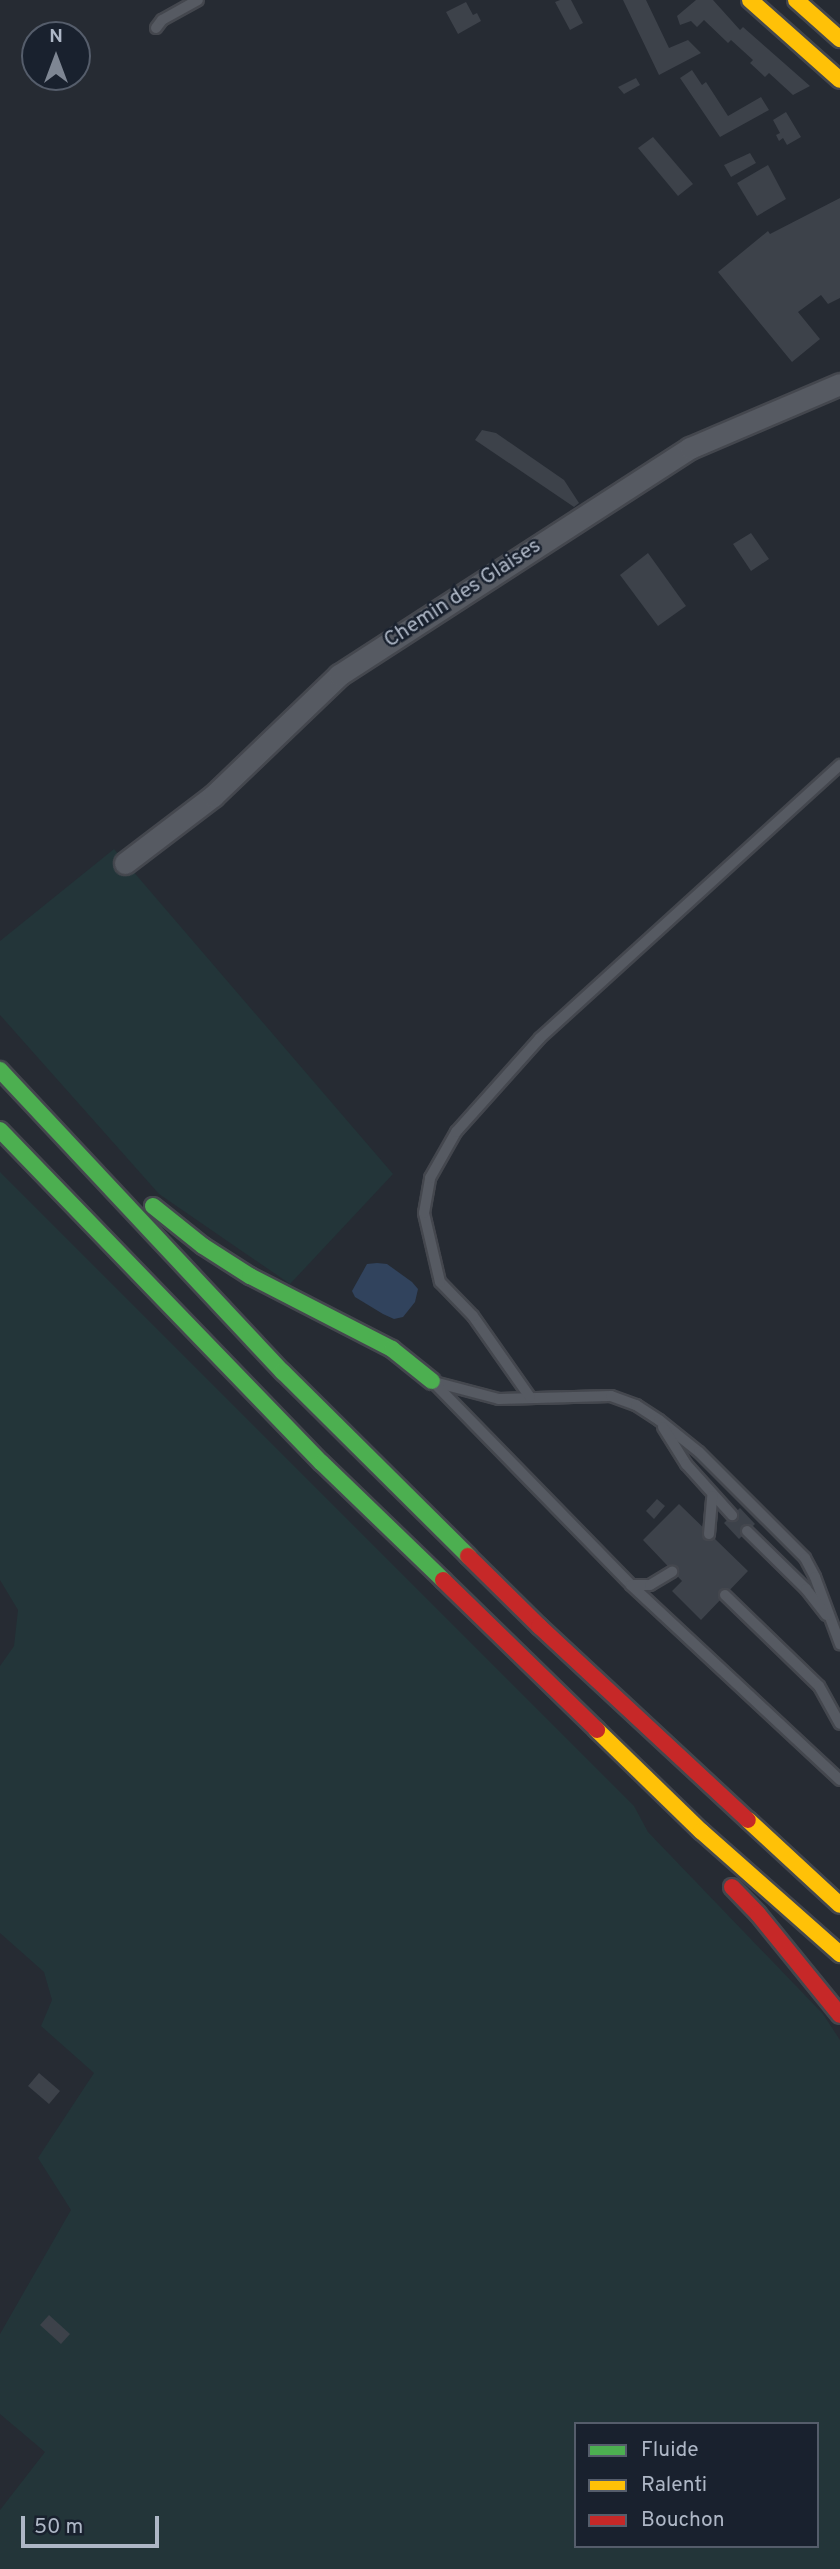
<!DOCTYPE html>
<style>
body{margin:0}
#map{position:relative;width:840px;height:2569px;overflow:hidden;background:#262b33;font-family:Overpass,sans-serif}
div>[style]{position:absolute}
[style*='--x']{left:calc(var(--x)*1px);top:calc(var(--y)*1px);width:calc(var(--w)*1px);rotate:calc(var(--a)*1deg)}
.green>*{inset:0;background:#233539}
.water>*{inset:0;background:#31435d}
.building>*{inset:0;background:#3d424a}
.roads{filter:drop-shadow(2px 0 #44474e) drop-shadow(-2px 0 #44474e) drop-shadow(0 2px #44474e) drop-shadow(0 -2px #44474e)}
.lane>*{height:10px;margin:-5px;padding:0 5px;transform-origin:5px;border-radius:5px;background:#565a62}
.street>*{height:21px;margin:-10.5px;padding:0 10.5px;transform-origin:10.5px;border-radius:10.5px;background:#565a62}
.fast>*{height:16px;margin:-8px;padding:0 8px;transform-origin:8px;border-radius:8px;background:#4caf50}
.slow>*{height:16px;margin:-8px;padding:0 8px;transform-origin:8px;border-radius:8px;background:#ffc107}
.jam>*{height:16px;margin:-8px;padding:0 8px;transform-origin:8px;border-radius:8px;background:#c62828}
span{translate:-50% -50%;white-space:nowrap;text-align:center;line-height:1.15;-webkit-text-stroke:5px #19212e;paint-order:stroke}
.street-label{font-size:21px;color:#aeb7c6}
.legend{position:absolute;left:574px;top:2422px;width:245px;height:126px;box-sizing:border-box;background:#19212e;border:2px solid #555d6b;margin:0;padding:9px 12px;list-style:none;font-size:21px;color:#aeb7c6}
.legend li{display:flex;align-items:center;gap:14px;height:35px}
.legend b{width:35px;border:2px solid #555d6b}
.north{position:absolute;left:21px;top:21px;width:70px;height:70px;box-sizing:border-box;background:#19212e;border:2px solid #555d6b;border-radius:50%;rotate:0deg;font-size:19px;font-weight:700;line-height:28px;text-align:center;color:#aeb7c6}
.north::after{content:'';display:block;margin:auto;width:24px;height:32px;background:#7e8693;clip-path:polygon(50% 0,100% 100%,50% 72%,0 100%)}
.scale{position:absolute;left:21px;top:2516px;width:138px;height:32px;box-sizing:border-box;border:4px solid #aeb7c6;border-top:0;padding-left:9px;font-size:21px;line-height:24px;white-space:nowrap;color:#aeb7c6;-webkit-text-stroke:5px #19212e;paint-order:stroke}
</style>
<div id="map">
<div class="green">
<i style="clip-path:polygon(114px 849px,393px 1174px,290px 1284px,159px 1194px,0 1015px,0 941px)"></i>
<i style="clip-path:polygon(evenodd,0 1172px,634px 1806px,648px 1832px,823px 2014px,840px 2040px,840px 2569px,0 2569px,0 2510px,45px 2452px,0 2414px,0 2334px,71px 2210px,38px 2158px,94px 2073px,41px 2026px,52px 2000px,44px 1972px,0 1933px,0 1666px,14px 1646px,18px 1610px,0 1580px,0 1172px,576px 2424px,817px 2424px,817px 2546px,576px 2546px,576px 2424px)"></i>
</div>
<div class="water">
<i style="clip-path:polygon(377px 1263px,387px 1264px,412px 1282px,418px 1289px,415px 1302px,403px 1317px,394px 1319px,383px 1314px,355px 1297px,352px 1291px,367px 1264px)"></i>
</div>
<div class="building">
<i style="clip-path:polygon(560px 0,571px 0,583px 23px,570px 30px,555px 2px)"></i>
<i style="clip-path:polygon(623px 0,646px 0,669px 48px,688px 40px,701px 53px,659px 75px)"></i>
<i style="clip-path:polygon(696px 0,713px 0,740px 30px,743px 27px,810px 86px,793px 95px,769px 73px,765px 77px,750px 63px,753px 60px,731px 40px,728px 43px,704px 20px,697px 27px,691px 21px,680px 25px,677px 16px)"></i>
<i style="clip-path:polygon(466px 2px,473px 15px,477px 13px,481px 21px,458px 34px,446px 12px)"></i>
<i style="clip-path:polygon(692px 70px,702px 85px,706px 82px,728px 116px,761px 97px,769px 110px,720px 137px,680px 78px)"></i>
<i style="clip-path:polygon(636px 78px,640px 85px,624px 94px,618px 87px)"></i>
<i style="clip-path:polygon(786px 112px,801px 137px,787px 145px,783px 138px,779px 141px,776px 135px,780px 133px,773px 120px)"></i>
<i style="clip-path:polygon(653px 137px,693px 184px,678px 196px,638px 148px)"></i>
<i style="clip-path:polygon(750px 153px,756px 163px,731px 177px,724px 165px)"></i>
<i style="clip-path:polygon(768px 165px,786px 199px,757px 216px,737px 183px)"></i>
<i style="clip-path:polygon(840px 198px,840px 298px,828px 304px,821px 295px,798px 312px,820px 339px,792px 362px,718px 272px,768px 231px,770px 234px)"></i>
<i style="clip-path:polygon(482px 430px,496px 433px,564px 480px,579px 503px,574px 507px,475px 440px)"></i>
<i style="clip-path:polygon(751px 533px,769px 559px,751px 571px,733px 544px)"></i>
<i style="clip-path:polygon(648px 553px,686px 606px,658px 626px,620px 575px)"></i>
<i style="clip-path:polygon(657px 1499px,665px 1506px,654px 1519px,646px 1511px)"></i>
<i style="clip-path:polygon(679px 1504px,748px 1571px,701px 1620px,672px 1591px,682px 1581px,643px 1540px)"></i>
<i style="clip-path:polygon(740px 1508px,755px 1524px,739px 1539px,724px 1523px)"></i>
<i style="clip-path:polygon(39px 2073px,60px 2091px,49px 2104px,28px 2086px)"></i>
<i style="clip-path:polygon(49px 2315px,70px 2334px,61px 2344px,40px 2325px)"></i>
</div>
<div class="roads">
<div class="lane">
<i style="--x:156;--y:28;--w:10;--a:-53"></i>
<i style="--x:162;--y:20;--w:41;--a:-29.1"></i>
<i style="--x:438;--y:1383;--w:63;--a:14.7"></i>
<i style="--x:499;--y:1399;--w:112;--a:-1.5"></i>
<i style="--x:611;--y:1396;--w:27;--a:20"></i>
<i style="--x:636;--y:1405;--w:27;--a:33"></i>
<i style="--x:659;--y:1420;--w:51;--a:38.7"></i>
<i style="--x:699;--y:1452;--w:150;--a:45"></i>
<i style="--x:805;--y:1558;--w:21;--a:62"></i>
<i style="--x:815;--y:1577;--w:72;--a:69.5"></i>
<i style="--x:437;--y:1386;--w:278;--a:45.7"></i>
<i style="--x:631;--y:1585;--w:286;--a:43"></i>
<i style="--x:530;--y:1397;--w:99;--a:-125.1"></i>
<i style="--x:473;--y:1316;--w:47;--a:-134.1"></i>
<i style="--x:440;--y:1282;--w:71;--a:-103.1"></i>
<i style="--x:424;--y:1213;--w:36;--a:-80"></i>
<i style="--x:430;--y:1178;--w:53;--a:-60.5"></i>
<i style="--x:456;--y:1132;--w:126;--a:-48.2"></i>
<i style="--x:540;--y:1038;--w:406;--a:-42.3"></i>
<i style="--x:663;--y:1427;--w:44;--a:58.1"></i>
<i style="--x:686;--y:1464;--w:69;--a:48"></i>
<i style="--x:747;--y:1531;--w:83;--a:44.5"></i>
<i style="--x:806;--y:1589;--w:33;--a:52"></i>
<i style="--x:709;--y:1534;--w:38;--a:-85"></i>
<i style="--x:631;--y:1585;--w:19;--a:0"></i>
<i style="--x:650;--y:1585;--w:26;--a:-31"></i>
<i style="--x:725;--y:1595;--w:131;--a:44.1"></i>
<i style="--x:819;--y:1686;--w:43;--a:61.1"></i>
</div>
<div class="street">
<i style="--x:125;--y:863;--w:111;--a:-37.3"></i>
<i style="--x:213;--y:796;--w:175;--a:-43.8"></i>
<i style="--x:339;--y:675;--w:418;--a:-32.9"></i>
<i style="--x:690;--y:448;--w:163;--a:-23.1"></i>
</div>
<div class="fast">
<i style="--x:0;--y:1070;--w:414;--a:46.9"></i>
<i style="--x:283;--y:1372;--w:261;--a:44.8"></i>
<i style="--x:0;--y:1130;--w:463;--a:46"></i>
<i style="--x:322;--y:1463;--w:168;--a:44"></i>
<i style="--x:153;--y:1206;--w:64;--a:38.7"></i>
<i style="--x:203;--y:1246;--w:56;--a:32.6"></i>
<i style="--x:250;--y:1276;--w:160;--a:27.2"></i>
<i style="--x:392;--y:1349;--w:51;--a:38.7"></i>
</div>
<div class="slow">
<i style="--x:750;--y:0;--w:120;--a:41.6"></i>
<i style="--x:796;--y:0;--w:59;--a:41.6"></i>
<i style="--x:597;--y:1730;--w:145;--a:44.2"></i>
<i style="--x:701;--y:1831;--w:186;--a:41.5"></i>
<i style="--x:748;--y:1820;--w:125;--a:42.7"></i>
</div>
<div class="jam">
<i style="--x:468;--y:1556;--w:100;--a:44.6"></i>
<i style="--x:539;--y:1626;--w:285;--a:42.9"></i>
<i style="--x:443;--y:1580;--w:215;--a:44.2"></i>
<i style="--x:732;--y:1887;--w:37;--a:46"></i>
<i style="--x:758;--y:1914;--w:130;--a:50.9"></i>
</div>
</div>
<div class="street-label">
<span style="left:463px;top:594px;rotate:-33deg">Chemin des Glaises</span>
</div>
<ul class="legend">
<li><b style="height:9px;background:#4caf50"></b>Fluide</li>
<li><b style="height:9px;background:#ffc107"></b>Ralenti</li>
<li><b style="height:9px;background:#c62828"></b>Bouchon</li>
</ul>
<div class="north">N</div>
<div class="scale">50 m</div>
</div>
